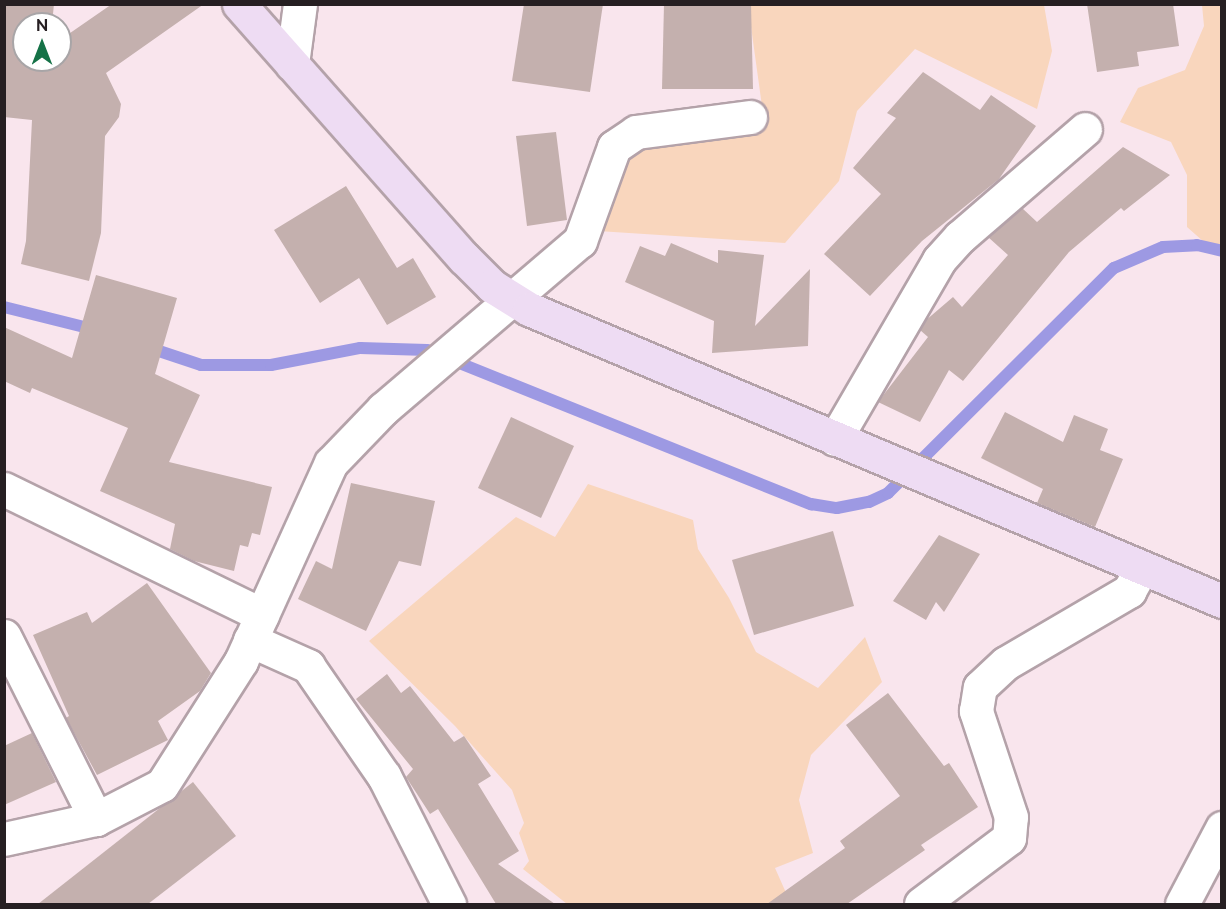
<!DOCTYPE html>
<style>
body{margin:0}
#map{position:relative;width:1226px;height:909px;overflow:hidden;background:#f9e5ed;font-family:Raleway,sans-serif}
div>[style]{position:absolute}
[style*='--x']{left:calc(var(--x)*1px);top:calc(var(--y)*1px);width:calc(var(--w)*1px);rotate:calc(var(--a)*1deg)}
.green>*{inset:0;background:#f9d6bd}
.stream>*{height:12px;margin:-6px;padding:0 6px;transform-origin:6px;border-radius:6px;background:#9d99e3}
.building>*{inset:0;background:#c4b0ae}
.roads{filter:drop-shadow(2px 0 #b4a2a9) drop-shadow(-2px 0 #b4a2a9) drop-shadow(0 2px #b4a2a9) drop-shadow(0 -2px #b4a2a9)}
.street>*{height:33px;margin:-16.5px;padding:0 16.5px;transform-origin:16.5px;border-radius:16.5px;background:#fff}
.secondary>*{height:33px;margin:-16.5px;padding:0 16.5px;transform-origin:16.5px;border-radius:16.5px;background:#eedcf3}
span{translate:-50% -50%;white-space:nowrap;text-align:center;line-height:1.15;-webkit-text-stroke:4.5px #fff;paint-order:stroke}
.frame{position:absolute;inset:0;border:6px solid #261f22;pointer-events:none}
.north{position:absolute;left:12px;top:12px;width:60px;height:60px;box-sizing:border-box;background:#fff;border:2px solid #a8a5a7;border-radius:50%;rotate:0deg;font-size:16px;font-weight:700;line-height:24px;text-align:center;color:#261f22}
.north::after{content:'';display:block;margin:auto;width:21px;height:27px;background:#157247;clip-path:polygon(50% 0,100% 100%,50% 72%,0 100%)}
</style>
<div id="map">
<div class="green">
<i style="clip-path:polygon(748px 5px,1044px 5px,1052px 51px,1037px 109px,915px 49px,857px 111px,839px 181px,785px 243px,598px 231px,624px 152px,765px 128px)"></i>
<i style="clip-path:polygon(1202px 5px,1221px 5px,1221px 257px,1187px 227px,1187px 175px,1171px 142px,1120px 122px,1138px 88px,1185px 70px,1204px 26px)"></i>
<i style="clip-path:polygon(588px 484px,693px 520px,698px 549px,729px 598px,756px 652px,818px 688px,865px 637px,882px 682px,811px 755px,799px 800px,813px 853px,775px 868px,791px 904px,567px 904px,523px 869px,529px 861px,519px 833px,524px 823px,512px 790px,455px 726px,369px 641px,516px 517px,555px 537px)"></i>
</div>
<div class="stream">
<i style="--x:4;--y:307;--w:95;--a:14"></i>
<i style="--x:147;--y:347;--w:57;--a:18.4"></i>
<i style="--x:201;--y:365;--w:70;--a:0"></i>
<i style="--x:271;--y:365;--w:91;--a:-10.8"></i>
<i style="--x:360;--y:348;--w:67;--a:1.7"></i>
<i style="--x:427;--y:350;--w:414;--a:21.9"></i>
<i style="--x:811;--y:504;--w:26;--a:9"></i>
<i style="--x:837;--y:508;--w:33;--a:-11"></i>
<i style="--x:869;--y:502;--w:21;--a:-25"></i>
<i style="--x:888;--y:493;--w:319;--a:-44.9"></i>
<i style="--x:1114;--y:268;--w:53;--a:-23.2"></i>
<i style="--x:1163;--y:247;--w:34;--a:-3"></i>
<i style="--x:1197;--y:245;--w:26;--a:13"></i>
</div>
<div class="building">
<i style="clip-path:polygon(4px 4px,54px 4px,52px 24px,24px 24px,24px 60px,60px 60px,60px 40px,112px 4px,204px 4px,106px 73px,121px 104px,119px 117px,105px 136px,101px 233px,89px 281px,21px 264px,26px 241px,32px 120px,4px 117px)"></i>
<i style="clip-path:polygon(524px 4px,603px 4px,590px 92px,512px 81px)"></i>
<i style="clip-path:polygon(664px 4px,751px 4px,753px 89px,662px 89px)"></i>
<i style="clip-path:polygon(1087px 4px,1173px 4px,1179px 46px,1137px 52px,1139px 66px,1097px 72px)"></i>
<i style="clip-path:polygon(923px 72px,980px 110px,991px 95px,1036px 126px,999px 179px,922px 241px,870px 296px,824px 254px,881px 194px,853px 168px,896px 118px,887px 113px)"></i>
<i style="clip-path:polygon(556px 132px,567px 220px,527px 226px,516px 136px)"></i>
<i style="clip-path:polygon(1123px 147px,1170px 175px,1124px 211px,1121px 208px,1069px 252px,963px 381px,949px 370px,920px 422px,878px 402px,928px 337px,920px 330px,925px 321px,953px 297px,962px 307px,1008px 255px,988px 237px,1022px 208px,1037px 222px)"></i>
<i style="clip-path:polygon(346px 186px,397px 268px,413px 258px,436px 297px,387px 325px,359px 278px,320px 303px,274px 230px)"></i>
<i style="clip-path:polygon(671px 243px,718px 263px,718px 250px,764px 255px,755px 326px,810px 269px,808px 346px,712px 353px,714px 321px,625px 282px,640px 246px,665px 256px)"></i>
<i style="clip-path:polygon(96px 275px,177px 298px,155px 374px,200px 395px,169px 462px,272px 487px,260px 535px,252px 533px,248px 547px,240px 545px,234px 571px,194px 561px,170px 549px,175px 524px,100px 491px,128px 428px,32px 388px,30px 393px,4px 381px,4px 327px,72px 358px)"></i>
<i style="clip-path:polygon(1005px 412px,1063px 442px,1074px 415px,1108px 429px,1100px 450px,1123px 459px,1095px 527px,1037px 503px,1043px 489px,981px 458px)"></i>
<i style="clip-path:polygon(511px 417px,574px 446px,541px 518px,478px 488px)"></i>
<i style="clip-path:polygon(351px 483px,435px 501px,421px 566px,399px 561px,366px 631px,298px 599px,316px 561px,332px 569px)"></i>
<i style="clip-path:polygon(833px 531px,854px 606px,754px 635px,732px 560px)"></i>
<i style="clip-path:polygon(939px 535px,980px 554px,944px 612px,936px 602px,926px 620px,893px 601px)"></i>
<i style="clip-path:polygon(147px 583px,211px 673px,200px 691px,158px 721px,168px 740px,97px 775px,66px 718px,69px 716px,33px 635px,87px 612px,92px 623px)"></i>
<i style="clip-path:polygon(387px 674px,401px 693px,410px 686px,454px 742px,464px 736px,491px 776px,478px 784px,519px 851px,498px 864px,555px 904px,496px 904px,438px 809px,430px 814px,406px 777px,413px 769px,356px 699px)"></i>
<i style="clip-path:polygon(888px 693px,944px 766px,949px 763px,978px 807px,921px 845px,925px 850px,847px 904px,767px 904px,845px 848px,840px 841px,900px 796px,846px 725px)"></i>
<i style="clip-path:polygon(32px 733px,56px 782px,4px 805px,4px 746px)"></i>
<i style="clip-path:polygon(193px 782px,236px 836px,148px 904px,38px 904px)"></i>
</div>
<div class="roads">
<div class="street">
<i style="--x:292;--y:64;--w:61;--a:-82.4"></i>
<i style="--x:835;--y:439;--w:207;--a:-59.8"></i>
<i style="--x:939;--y:260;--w:31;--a:-48"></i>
<i style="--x:960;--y:237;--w:165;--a:-40.8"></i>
<i style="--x:4;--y:489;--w:287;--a:26"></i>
<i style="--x:4;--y:636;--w:205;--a:63.3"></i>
<i style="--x:250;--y:640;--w:64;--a:24.1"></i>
<i style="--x:308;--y:666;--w:134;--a:55.4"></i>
<i style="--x:384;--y:776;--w:144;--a:63.1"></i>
<i style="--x:4;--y:839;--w:94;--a:-12.3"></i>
<i style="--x:96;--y:819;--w:74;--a:-27.3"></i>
<i style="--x:162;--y:785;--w:147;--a:-57.5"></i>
<i style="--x:241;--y:661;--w:217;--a:-65.6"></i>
<i style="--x:331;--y:463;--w:75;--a:-46.1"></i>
<i style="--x:383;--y:409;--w:259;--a:-40.5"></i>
<i style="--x:580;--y:241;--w:100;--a:-70.1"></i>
<i style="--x:614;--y:147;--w:27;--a:-34"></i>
<i style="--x:636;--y:132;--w:115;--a:-7.5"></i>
<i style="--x:921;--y:904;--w:110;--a:-36.9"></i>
<i style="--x:1009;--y:838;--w:21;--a:-85"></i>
<i style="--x:1011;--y:817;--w:112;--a:-108.3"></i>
<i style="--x:976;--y:711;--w:24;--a:-81"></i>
<i style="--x:980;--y:687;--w:35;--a:-43"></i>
<i style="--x:1006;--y:663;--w:143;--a:-30.3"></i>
<i style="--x:1129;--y:591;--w:26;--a:-61"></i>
<i style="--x:1182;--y:904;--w:86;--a:-62.2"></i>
</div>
<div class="secondary">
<i style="--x:239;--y:4;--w:339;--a:48.5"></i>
<i style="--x:464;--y:258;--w:40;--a:45"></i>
<i style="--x:492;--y:286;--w:44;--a:31.9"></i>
<i style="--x:529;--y:309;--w:752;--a:22.85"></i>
</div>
</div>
<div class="frame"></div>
<div class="north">N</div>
</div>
